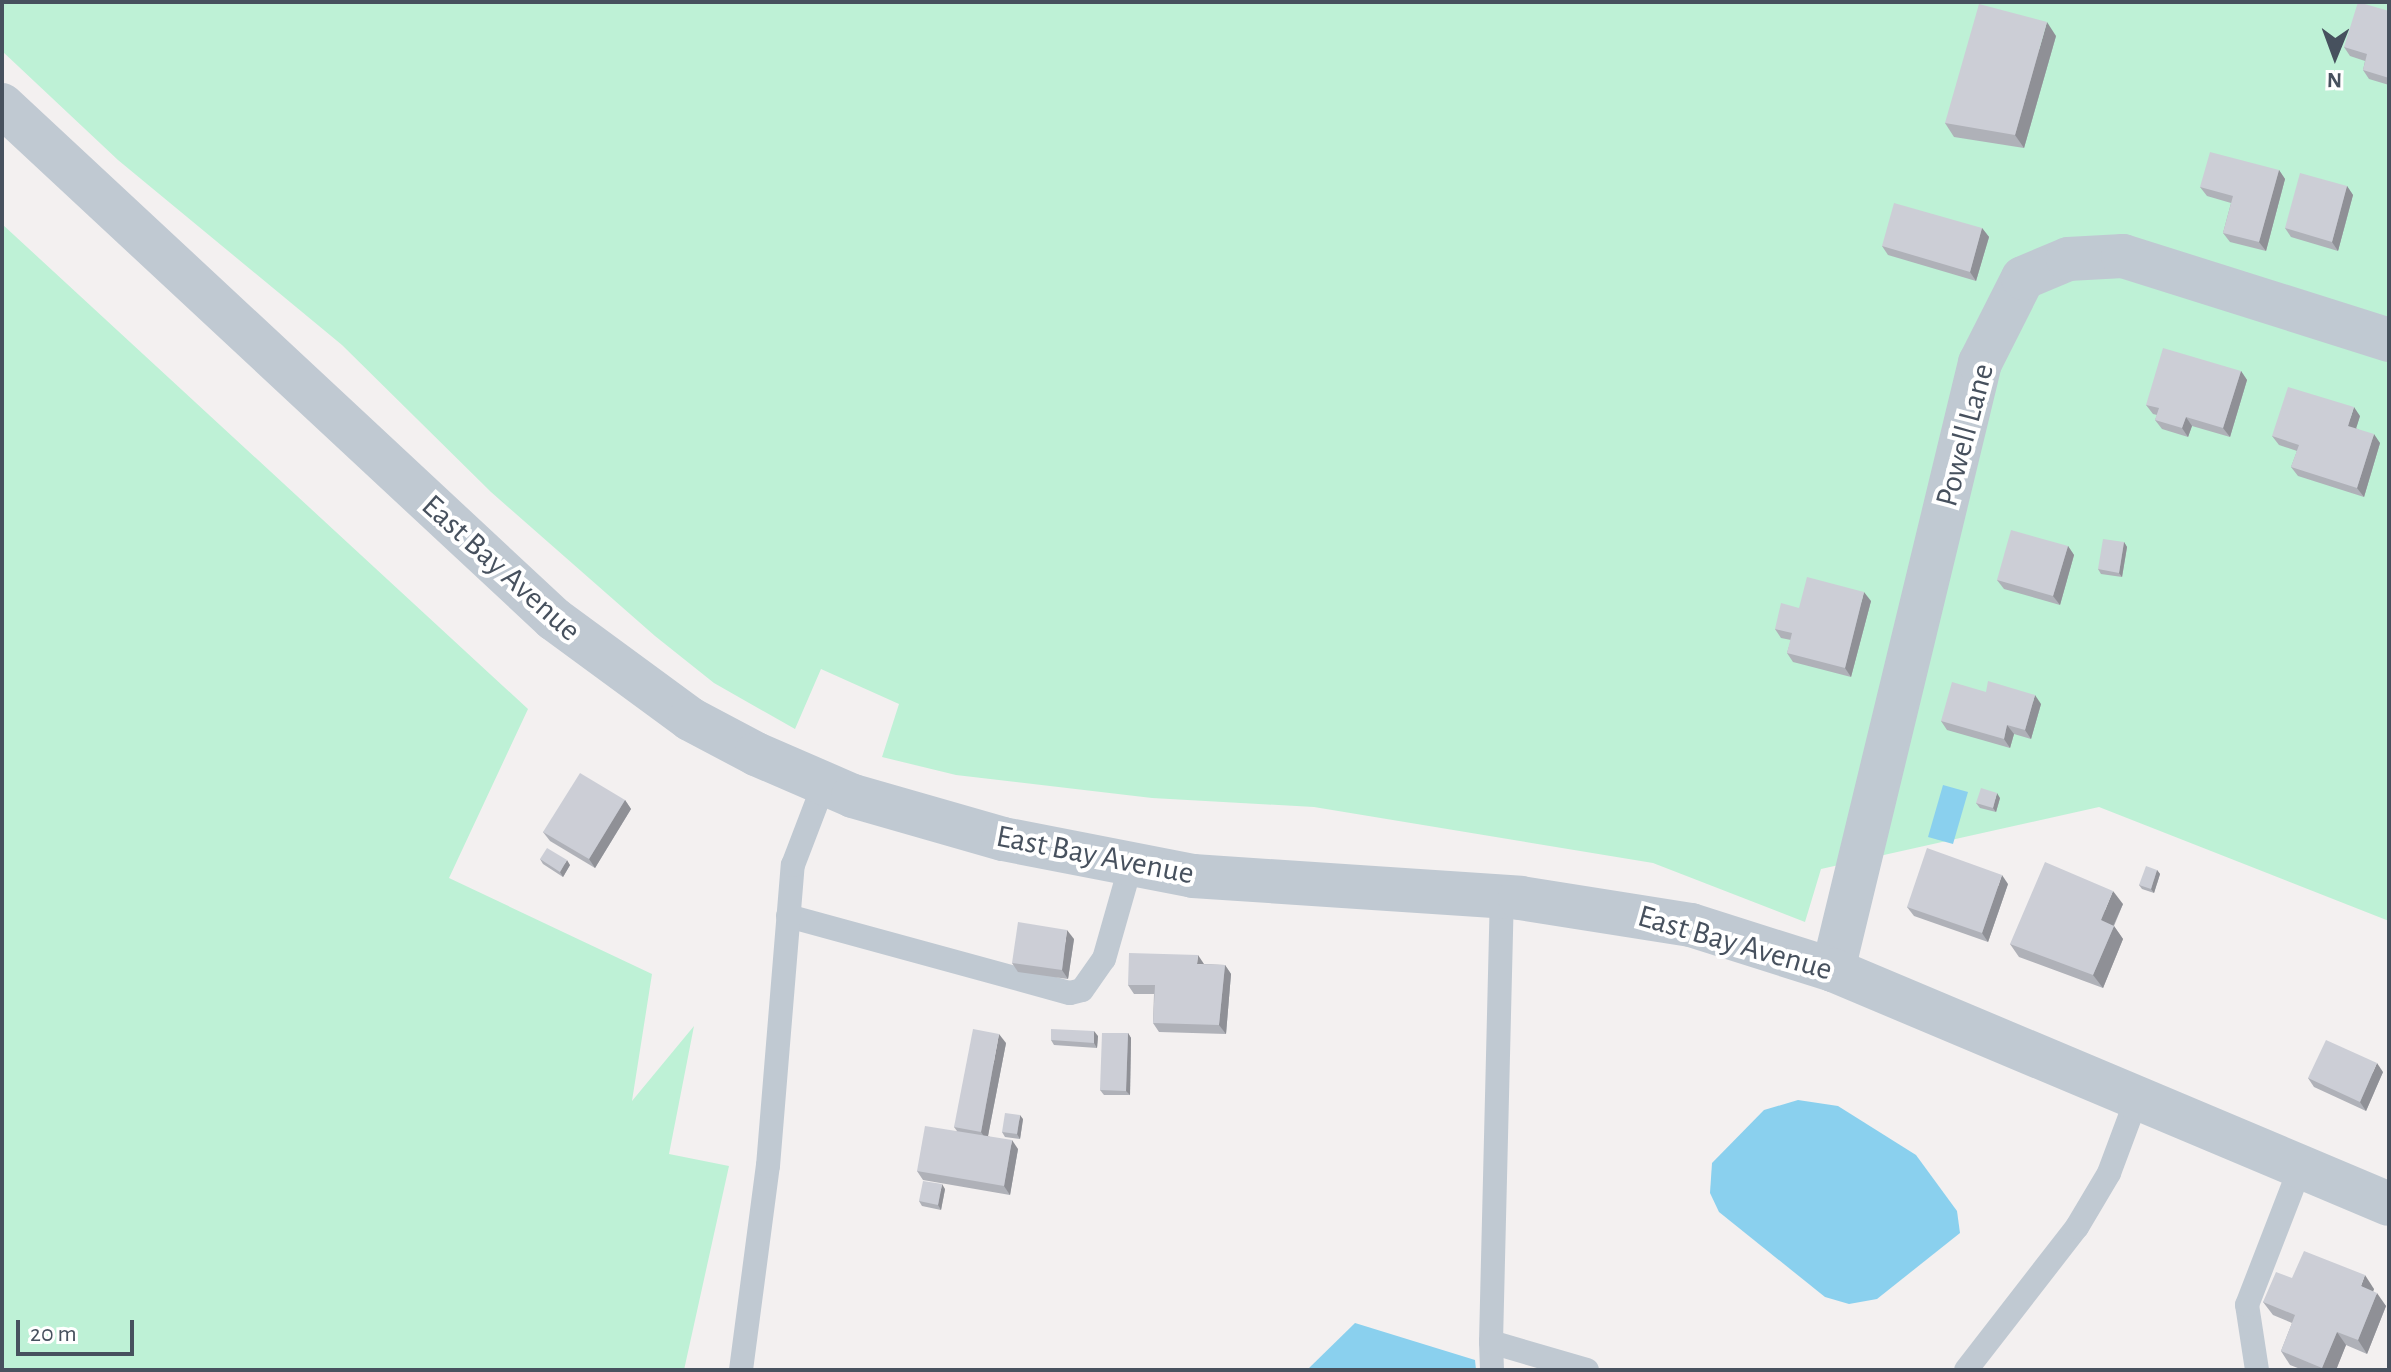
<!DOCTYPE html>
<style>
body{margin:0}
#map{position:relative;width:2391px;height:1372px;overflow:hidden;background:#f3f0f0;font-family:"Alegreya Sans",sans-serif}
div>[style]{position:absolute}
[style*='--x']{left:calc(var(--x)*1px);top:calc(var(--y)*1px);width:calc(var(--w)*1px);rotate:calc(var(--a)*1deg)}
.green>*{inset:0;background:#bef1d6}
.water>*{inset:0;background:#8ad0ee}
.service>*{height:24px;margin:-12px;padding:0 12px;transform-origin:12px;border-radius:12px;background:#c0c9d2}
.minor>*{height:44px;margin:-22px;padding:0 22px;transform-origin:22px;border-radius:22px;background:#c0c9d2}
.tertiary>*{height:44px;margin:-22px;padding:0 22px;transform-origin:22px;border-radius:22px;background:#c0c9d2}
.wall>*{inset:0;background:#afb1b8}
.shaded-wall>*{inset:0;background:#8f9096}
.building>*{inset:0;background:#ccced6}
span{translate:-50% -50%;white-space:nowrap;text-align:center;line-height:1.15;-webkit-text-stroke:8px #fff;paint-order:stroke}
.street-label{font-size:32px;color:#47515e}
.frame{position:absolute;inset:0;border:4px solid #47515e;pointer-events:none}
.north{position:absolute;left:2295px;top:16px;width:80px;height:80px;-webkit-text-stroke:6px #fff;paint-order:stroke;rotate:181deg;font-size:22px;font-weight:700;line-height:32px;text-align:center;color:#47515e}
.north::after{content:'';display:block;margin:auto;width:28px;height:36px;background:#47515e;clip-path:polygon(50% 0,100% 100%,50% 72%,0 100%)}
.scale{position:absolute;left:16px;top:1320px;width:118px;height:36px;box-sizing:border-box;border:4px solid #47515e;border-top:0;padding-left:10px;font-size:24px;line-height:28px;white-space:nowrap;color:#47515e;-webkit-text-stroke:6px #fff;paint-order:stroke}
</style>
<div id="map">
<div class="green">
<i style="clip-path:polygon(2px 2px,2389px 2px,2389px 921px,2099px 807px,1821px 869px,1805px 922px,1653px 863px,1314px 807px,1152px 798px,956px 775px,882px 757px,899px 704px,821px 669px,795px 729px,714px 683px,655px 636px,491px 492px,342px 345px,118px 160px,2px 51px)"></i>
<i style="clip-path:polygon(2px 224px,528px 709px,449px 878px,652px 974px,632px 1101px,694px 1026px,669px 1154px,729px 1166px,684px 1370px,2px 1370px)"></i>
</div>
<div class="water">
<i style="clip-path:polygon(1943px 785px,1968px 792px,1953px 844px,1928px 837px)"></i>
<i style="clip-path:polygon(1798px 1100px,1838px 1106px,1916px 1155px,1957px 1211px,1960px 1233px,1877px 1299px,1849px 1304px,1825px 1297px,1719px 1212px,1710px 1193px,1712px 1163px,1764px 1110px)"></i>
<i style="clip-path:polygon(1355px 1323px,1475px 1360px,1476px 1370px,1307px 1370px)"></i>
</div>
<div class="service">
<i style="--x:788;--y:916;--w:292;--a:15.3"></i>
<i style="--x:1070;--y:993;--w:12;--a:-14"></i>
<i style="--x:1082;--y:990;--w:38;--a:-55"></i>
<i style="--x:1104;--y:959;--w:99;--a:-74.1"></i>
<i style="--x:1491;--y:1342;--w:445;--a:-88.6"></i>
<i style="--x:741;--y:1370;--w:206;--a:-82.5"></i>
<i style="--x:768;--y:1166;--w:302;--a:-85.3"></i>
<i style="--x:793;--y:865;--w:87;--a:-69.1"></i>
<i style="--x:1492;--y:1370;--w:28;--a:-92"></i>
<i style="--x:1491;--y:1342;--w:100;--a:16.3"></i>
<i style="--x:1966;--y:1370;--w:181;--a:-52.2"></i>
<i style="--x:2077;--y:1227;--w:63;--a:-59.3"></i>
<i style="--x:2109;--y:1173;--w:80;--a:-69.5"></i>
<i style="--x:2257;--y:1370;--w:66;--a:-98.7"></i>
<i style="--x:2247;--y:1305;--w:149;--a:-68.8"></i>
</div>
<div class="minor">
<i style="--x:1833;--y:970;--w:625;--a:-76.39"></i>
<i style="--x:1980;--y:363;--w:95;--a:-63.2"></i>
<i style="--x:2023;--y:278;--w:49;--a:-22.9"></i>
<i style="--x:2068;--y:259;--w:55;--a:-3.1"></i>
<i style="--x:2123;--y:256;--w:279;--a:17.5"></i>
</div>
<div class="tertiary">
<i style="--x:2;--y:105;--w:754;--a:42.96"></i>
<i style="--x:554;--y:619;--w:169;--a:36.3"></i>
<i style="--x:690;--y:719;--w:75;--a:27.9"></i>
<i style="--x:756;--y:754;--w:106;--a:23.4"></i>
<i style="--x:853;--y:796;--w:156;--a:16"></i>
<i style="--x:1003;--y:839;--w:194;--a:11"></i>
<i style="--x:1193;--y:876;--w:328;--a:3.8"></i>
<i style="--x:1520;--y:898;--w:173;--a:9"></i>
<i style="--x:1691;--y:925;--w:149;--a:17.6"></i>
<i style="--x:1833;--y:970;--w:603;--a:22.82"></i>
</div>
<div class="wall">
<i style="clip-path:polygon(2389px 11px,2389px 85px,2369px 79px,2363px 70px,2365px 61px,2350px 56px,2344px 47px)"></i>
<i style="clip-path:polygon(2056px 36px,2024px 148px,1954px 137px,1945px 123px)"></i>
<i style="clip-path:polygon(2279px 170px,2285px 179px,2266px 251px,2230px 242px,2223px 233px,2231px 203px,2207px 196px,2200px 187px)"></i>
<i style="clip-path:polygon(2347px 186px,2353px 195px,2338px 251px,2291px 237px,2285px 228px)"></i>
<i style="clip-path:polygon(1982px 228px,1989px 237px,1976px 281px,1888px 255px,1882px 246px)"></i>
<i style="clip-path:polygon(2241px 371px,2247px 380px,2230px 437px,2192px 426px,2188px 437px,2162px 429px,2155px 420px,2157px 415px,2153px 414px,2146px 405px)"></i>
<i style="clip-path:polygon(2360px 416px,2356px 428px,2380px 443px,2364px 497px,2298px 476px,2291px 467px,2297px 451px,2279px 445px,2272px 436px)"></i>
<i style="clip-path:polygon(2124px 542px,2127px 547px,2122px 577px,2101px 574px,2098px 569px)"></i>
<i style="clip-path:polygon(2068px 546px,2074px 555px,2060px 605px,2004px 589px,1997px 580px)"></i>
<i style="clip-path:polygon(1871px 601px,1851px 677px,1793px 662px,1787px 653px,1791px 640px,1781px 638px,1775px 629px,1799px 608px)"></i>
<i style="clip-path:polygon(1986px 692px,2041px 704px,2031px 739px,2014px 734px,2010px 748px,1947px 730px,1941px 721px)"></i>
<i style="clip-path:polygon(2000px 798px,1996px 812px,1980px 808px,1976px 803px)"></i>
<i style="clip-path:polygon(625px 800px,631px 809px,595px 868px,550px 841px,543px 832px)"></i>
<i style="clip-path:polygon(540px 859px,570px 865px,563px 877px,543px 864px)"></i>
<i style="clip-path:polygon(2157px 870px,2160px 874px,2154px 893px,2142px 889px,2139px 885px)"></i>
<i style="clip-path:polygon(2008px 884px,1988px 942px,1914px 916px,1907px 907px)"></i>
<i style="clip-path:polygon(2123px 904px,2114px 926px,2123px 939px,2103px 988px,2019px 957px,2010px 944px)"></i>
<i style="clip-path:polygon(1074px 939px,1068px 979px,1018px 972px,1012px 963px)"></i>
<i style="clip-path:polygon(1204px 964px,1225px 965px,1231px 974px,1226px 1034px,1159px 1032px,1153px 1023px,1154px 994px,1134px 994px,1128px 985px)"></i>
<i style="clip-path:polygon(1128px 1033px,1131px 1038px,1130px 1095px,1104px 1095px,1100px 1090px)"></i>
<i style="clip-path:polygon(1098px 1036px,1097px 1048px,1054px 1045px,1051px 1040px)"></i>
<i style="clip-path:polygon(1006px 1043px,988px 1136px,1018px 1149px,1010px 1195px,923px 1180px,917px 1171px,957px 1131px,954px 1127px)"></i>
<i style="clip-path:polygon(2383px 1072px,2366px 1111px,2314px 1087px,2308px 1078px)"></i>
<i style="clip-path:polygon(1023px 1119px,1020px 1139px,1005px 1137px,1002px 1132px)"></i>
<i style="clip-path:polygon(945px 1189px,941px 1210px,922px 1206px,919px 1201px)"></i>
<i style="clip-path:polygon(2292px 1278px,2374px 1289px,2373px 1291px,2386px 1306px,2367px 1354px,2346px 1345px,2336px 1370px,2303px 1370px,2290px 1365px,2281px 1351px,2292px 1323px,2273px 1315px,2263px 1302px)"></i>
</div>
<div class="shaded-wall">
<i style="clip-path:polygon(2047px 22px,2056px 36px,2024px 148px,2015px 135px)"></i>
<i style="clip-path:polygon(2279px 170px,2285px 179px,2266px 251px,2259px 242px)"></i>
<i style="clip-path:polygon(2347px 186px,2353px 195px,2338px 251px,2332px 242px)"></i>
<i style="clip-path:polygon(1982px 228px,1989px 237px,1976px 281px,1970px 272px)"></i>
<i style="clip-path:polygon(2241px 371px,2247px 380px,2230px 437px,2223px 428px)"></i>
<i style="clip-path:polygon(2354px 407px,2360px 416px,2354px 435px,2348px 426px)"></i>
<i style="clip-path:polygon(2186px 417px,2192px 426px,2188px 437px,2182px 428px)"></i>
<i style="clip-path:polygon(2374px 434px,2380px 443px,2364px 497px,2357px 488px)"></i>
<i style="clip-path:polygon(2124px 542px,2127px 547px,2122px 577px,2119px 573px)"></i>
<i style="clip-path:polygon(2068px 546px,2074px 555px,2060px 605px,2053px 596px)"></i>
<i style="clip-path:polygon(1864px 592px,1871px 601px,1851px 677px,1845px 668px)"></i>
<i style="clip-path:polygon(2035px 695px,2041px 704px,2031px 739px,2025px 730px)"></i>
<i style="clip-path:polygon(2007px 725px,2014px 734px,2010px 748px,2004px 739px)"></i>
<i style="clip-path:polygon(1997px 793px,2000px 798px,1996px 812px,1993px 808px)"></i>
<i style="clip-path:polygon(625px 800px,631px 809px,595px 868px,589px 859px)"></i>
<i style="clip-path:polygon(567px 860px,570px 865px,563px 877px,560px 872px)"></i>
<i style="clip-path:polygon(2157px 870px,2160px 874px,2154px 893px,2151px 889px)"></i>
<i style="clip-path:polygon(2002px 875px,2008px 884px,1988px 942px,1982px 933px)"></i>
<i style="clip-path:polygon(2113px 891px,2123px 904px,2110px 933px,2101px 920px)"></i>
<i style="clip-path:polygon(2114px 926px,2123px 939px,2103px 988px,2093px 975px)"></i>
<i style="clip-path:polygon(1067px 930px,1074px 939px,1068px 979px,1062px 970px)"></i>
<i style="clip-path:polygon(1198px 955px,1204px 964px,1197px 964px)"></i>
<i style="clip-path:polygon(1225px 965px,1231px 974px,1226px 1034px,1219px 1025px)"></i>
<i style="clip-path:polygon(1094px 1031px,1098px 1036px,1097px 1048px,1094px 1043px)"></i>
<i style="clip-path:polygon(1128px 1033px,1131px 1038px,1130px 1095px,1126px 1091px)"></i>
<i style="clip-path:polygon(999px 1034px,1006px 1043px,987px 1141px,981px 1132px)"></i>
<i style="clip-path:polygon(2377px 1063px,2383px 1072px,2366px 1111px,2360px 1102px)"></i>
<i style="clip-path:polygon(1020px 1115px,1023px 1119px,1020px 1139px,1017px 1134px)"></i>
<i style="clip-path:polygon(1012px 1140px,1018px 1149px,1010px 1195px,1004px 1186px)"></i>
<i style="clip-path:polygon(942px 1184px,945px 1189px,941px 1210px,938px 1205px)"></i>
<i style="clip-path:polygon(2365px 1275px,2374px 1289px,2370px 1299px,2361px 1286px)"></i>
<i style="clip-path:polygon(2377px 1293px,2386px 1306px,2367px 1354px,2358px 1340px)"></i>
<i style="clip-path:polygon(2337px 1332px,2346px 1345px,2336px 1370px,2323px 1370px,2322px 1368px)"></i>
</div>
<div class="building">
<i style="clip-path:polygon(2358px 2px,2389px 11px,2389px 78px,2363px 70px,2367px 54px,2344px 47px)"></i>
<i style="clip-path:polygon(1979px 4px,2047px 22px,2015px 135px,1945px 123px)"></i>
<i style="clip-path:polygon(2210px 152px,2279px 170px,2259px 242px,2223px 233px,2233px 196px,2200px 187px)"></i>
<i style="clip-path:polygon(2300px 173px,2347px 186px,2332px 242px,2285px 228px)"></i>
<i style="clip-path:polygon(1894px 203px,1982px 228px,1970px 272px,1882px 246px)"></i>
<i style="clip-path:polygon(2163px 348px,2241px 371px,2223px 428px,2186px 417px,2182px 428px,2155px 420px,2159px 408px,2146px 405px)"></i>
<i style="clip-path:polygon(2288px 387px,2354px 407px,2348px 426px,2374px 434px,2357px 488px,2291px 467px,2299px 445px,2272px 436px)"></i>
<i style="clip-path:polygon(2011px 530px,2068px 546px,2053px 596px,1997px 580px)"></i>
<i style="clip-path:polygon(2103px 539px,2124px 542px,2119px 573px,2098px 569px)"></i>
<i style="clip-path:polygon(1807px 577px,1864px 592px,1845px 668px,1787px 653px,1792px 633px,1775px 629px,1781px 603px,1799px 608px)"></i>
<i style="clip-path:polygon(1988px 681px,2035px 695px,2025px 730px,2007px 725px,2004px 739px,1941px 721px,1952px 682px,1986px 692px)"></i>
<i style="clip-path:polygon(580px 773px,625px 800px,589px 859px,543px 832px)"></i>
<i style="clip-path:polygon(1981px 788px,1997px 793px,1993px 808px,1976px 803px)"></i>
<i style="clip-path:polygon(547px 848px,567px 860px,560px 872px,540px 859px)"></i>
<i style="clip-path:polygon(1927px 848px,2002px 875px,1982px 933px,1907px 907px)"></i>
<i style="clip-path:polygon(2045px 862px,2113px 891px,2101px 920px,2114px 926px,2093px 975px,2010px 944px)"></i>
<i style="clip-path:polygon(2146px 866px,2157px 870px,2151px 889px,2139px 885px)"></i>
<i style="clip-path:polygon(1018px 922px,1067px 930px,1062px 970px,1012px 963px)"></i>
<i style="clip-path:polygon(1129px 953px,1198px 955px,1197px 964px,1225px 965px,1219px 1025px,1153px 1023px,1155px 985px,1128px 985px)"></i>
<i style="clip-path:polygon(973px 1029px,999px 1034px,981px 1132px,954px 1127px)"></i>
<i style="clip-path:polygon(1051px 1029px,1094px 1031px,1094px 1043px,1051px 1040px)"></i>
<i style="clip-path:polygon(1102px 1033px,1128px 1033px,1126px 1091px,1100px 1090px)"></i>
<i style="clip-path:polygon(2326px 1040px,2377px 1063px,2360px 1102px,2308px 1078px)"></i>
<i style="clip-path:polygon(1005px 1113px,1020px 1115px,1017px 1134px,1002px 1132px)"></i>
<i style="clip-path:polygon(925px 1126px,1012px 1140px,1004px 1186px,917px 1171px)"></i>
<i style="clip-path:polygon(923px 1181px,942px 1184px,938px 1205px,919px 1201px)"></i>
<i style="clip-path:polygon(2304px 1251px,2365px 1275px,2361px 1286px,2377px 1293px,2358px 1340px,2337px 1332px,2322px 1368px,2281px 1351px,2295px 1315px,2263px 1302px,2276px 1272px,2292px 1278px)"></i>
</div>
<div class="street-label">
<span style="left:1965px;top:435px;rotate:-75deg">Powell Lane</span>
<span style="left:501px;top:568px;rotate:42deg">East Bay Avenue</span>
<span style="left:1095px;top:855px;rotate:11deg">East Bay Avenue</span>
<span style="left:1735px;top:943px;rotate:16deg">East Bay Avenue</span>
</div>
<div class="frame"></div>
<div class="north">N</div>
<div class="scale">20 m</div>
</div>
